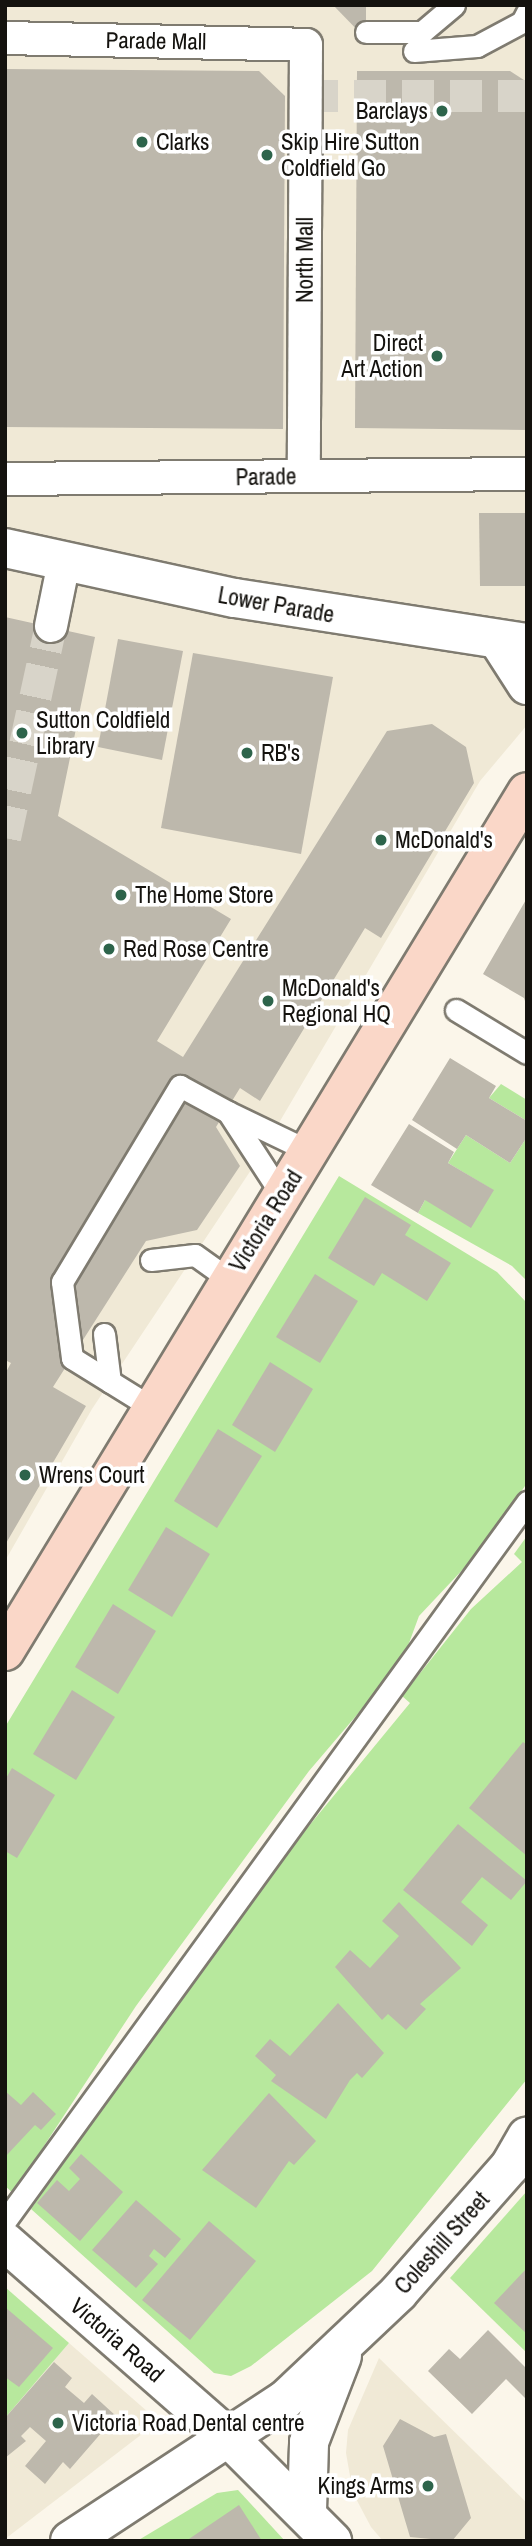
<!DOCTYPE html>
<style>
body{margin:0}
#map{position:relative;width:532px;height:2546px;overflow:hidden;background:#fbf6ea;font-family:"Archivo Narrow",sans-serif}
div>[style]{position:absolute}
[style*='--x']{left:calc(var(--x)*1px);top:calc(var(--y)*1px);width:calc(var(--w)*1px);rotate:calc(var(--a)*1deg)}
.built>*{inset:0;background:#f0e9d6}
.green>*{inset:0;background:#b7e89d}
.building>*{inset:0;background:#bdb8ac}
.pedestrian-tunnel>*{height:32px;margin-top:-16px;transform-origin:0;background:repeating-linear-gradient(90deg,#d8d4c9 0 32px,transparent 0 48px)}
.roads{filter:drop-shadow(2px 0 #7f7b70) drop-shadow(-2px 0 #7f7b70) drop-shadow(0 2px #7f7b70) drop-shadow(0 -2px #7f7b70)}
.service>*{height:21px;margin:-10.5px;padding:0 10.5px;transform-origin:10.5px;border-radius:10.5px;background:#fff}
.pedestrian>*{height:32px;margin:-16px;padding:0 16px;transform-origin:16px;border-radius:16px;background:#fff}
.minor>*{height:38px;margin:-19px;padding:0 19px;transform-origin:19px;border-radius:19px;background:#fff}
.tertiary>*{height:38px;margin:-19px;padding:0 19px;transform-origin:19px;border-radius:19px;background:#fff}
.primary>*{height:38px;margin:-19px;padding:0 19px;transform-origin:19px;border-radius:19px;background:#fad7c8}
.dots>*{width:19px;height:19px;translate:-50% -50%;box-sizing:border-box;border:4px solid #fff;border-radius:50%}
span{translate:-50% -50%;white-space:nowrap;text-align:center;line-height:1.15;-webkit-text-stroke:7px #fff;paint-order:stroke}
.street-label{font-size:23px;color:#14120e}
.poi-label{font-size:23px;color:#14120e}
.right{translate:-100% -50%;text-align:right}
.left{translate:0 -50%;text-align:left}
.frame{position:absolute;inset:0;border:7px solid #14120e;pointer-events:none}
</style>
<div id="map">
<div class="built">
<i style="clip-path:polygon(5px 5px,523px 5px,527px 19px,527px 725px,480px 781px,253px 1167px,92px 1409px,5px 1561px)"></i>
<i style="clip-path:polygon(69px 2343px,148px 2412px,146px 2431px,5px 2539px,5px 2418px)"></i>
<i style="clip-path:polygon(379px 2358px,527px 2503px,527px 2541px,383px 2541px,371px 2527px,353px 2493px,346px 2453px,348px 2430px)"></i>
</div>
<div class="green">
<i style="clip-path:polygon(501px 1084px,527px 1100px,527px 1121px,489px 1098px)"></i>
<i style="clip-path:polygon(466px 1135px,510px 1163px,527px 1137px,527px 1281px,512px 1266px,418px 1213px,425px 1200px,493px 1190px,448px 1163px)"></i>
<i style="clip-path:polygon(339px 1176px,497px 1272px,527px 1303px,527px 1483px,483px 1548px,419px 1616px,402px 1662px,309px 1771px,136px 2006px,13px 2193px,5px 2186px,5px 1727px)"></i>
<i style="clip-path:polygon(527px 1536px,527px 2079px,372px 2271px,251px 2366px,231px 2376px,214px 2373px,31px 2209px,276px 1866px,410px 1703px,402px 1696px,471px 1609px,522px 1562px,514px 1554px)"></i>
<i style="clip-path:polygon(527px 2191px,527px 2353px,450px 2278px)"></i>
<i style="clip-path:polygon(5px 2287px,69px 2343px,5px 2418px)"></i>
<i style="clip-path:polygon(238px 2490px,285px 2541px,137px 2541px,217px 2493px)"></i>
</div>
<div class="building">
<i style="clip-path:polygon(333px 5px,366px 5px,366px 39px)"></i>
<i style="clip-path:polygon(5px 69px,259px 71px,285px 96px,283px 429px,5px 427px)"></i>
<i style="clip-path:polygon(357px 71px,510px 71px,527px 82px,527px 430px,355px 428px)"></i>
<i style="clip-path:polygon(479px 513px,527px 513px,527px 586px,480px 586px)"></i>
<i style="clip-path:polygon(5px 617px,95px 637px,58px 816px,231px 919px,157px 1041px,183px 1057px,387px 731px,432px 724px,466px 747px,474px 783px,381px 938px,365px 928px,260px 1101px,240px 1088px,216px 1127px,240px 1166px,197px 1230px,146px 1241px,53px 1387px,86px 1406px,5px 1545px,5px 1374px,11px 1363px,5px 1360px)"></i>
<i style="clip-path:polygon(118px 639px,183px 651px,162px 760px,98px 747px)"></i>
<i style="clip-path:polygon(193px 653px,333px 677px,301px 854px,161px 828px)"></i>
<i style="clip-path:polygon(527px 898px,527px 1007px,524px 998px,483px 974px)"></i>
<i style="clip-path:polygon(450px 1058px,496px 1086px,489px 1098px,527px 1121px,527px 1137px,510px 1163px,466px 1135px,457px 1149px,412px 1120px)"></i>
<i style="clip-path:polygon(409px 1124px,454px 1152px,448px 1163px,494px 1190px,471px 1228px,425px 1200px,418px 1213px,371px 1185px)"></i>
<i style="clip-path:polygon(365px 1197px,411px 1225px,405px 1235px,451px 1263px,427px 1301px,382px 1273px,374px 1286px,328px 1258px)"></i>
<i style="clip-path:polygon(315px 1274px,358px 1301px,320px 1363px,276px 1337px)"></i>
<i style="clip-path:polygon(270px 1362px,313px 1389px,275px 1452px,232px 1425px)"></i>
<i style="clip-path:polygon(218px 1429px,262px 1456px,217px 1528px,174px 1501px)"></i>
<i style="clip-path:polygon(166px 1527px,210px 1554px,172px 1617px,128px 1590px)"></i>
<i style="clip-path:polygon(113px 1604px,156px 1631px,118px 1694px,75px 1667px)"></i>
<i style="clip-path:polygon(72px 1690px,115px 1717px,76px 1780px,33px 1754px)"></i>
<i style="clip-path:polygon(523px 1742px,527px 1745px,527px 1856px,469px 1808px)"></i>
<i style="clip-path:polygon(12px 1768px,55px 1795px,17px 1858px,5px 1851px,5px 1780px)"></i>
<i style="clip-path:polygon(458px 1824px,527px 1881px,511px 1900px,482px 1877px,461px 1902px,488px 1925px,472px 1946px,403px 1890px)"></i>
<i style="clip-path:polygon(399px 1902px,461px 1968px,420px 2004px,426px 2009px,406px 2030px,388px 2014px,382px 2020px,335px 1967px,350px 1950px,370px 1968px,399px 1936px,382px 1921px)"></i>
<i style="clip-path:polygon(338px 2003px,384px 2053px,362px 2078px,357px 2073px,350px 2080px,326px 2119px,271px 2081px,276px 2075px,255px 2056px,270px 2039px,290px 2056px)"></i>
<i style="clip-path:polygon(5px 2091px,21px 2105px,33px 2092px,56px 2114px,41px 2130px,35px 2125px,5px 2157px)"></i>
<i style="clip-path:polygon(269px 2093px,316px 2141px,294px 2165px,289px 2161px,256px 2208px,202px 2170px)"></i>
<i style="clip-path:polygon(81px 2154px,123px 2192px,80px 2241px,37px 2203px,57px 2180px,69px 2191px,80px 2179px,69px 2168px)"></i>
<i style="clip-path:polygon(136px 2200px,181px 2239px,165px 2258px,154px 2249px,149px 2256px,158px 2264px,136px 2288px,92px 2250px)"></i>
<i style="clip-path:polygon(209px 2221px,256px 2261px,190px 2340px,142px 2300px)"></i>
<i style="clip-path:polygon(527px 2268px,527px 2334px,494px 2303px)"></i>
<i style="clip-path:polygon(5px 2307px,53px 2348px,19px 2387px,5px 2377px)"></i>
<i style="clip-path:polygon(488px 2330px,527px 2369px,527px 2400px,506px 2379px,472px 2414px,428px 2371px,449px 2349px,460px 2359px)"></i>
<i style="clip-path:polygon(54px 2362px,72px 2378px,65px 2387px,84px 2403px,92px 2394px,116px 2416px,70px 2469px,63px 2462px,45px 2484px,25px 2466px,46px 2441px,30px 2427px,21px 2436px,26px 2441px,5px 2458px,5px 2418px)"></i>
<i style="clip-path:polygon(400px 2419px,434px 2437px,446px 2434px,471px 2518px,452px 2541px,410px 2537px,383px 2446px)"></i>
<i style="clip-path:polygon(239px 2505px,262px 2541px,186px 2541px,211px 2524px)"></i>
</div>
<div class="pedestrian-tunnel">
<i style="--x:306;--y:96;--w:221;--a:0"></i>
<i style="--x:5;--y:838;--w:217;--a:-77.8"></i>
</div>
<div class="roads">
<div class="service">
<i style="--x:366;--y:32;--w:56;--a:0"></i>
<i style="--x:422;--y:32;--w:42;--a:-40.2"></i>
<i style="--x:414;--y:51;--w:63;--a:-4.5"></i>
<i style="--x:477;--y:46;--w:51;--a:-28.1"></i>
<i style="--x:522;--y:22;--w:11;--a:-63"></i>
<i style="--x:456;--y:1010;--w:83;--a:31.2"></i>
<i style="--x:230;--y:1113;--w:88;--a:25.7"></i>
<i style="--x:151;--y:1260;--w:44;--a:-6.5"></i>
<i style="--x:195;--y:1255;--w:43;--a:35.5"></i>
<i style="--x:104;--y:1334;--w:48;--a:82.9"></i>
<i style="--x:151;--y:1407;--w:93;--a:-148.2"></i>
<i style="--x:72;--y:1358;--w:77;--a:-97.5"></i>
<i style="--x:62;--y:1282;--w:229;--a:-59"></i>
<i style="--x:180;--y:1086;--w:55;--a:28.4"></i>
<i style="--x:228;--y:1112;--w:99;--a:57"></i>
<i style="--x:5;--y:2221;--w:889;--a:-54.02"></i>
</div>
<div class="pedestrian">
<i style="--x:5;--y:38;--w:301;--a:1.3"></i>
<i style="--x:306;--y:45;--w:431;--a:90.3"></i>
<i style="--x:5;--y:479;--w:522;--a:-0.55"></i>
<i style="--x:51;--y:626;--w:65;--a:-78.5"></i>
</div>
<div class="minor">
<i style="--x:5;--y:548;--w:235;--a:12.3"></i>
<i style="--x:235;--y:598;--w:295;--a:8.8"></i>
<i style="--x:500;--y:643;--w:50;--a:57.3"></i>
</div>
<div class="tertiary">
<i style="--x:5;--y:2242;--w:298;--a:41.2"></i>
<i style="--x:229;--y:2438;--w:146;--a:45"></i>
<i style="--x:307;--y:2511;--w:69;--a:-88.3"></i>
<i style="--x:309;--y:2442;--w:92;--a:-69"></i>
<i style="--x:70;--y:2541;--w:257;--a:-33.3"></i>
<i style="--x:285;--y:2400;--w:156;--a:-43.4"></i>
<i style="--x:398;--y:2293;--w:169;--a:-48.6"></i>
<i style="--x:510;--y:2166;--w:34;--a:-60"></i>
</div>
<div class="primary">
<i style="--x:5;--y:1651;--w:1005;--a:-58.71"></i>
</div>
</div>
<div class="dots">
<i style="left:442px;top:111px;background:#2d644b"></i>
<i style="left:142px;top:142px;background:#2d644b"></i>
<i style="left:267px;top:155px;background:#2d644b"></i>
<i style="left:437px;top:356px;background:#2d644b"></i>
<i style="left:22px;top:733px;background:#2d644b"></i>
<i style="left:247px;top:753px;background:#2d644b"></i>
<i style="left:381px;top:840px;background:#2d644b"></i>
<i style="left:121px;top:895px;background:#2d644b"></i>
<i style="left:109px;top:949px;background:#2d644b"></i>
<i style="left:268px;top:1001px;background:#2d644b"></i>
<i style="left:25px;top:1475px;background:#2d644b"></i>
<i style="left:58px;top:2423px;background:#2d644b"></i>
<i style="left:428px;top:2486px;background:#2d644b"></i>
</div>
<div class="street-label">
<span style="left:156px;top:41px;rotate:1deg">Parade Mall</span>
<span style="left:305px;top:260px;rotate:-90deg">North Mall</span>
<span style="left:266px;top:477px;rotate:-1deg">Parade</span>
<span style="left:276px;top:605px;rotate:10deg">Lower Parade</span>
<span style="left:266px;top:1221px;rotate:-58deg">Victoria Road</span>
<span style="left:442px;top:2243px;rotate:-48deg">Coleshill Street</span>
<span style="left:117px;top:2340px;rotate:41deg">Victoria Road</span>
</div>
<div class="poi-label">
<span class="right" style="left:428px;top:111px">Barclays</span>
<span class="left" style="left:156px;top:142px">Clarks</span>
<span class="left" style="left:281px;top:155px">Skip Hire Sutton<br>Coldfield Go</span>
<span class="right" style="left:423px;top:356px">Direct<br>Art Action</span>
<span class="left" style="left:36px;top:733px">Sutton Coldfield<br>Library</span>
<span class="left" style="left:261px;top:753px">RB's</span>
<span class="left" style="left:395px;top:840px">McDonald's</span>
<span class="left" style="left:135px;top:895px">The Home Store</span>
<span class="left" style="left:123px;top:949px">Red Rose Centre</span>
<span class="left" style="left:282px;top:1001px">McDonald's<br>Regional HQ</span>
<span class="left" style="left:39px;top:1475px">Wrens Court</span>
<span class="left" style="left:72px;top:2423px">Victoria Road Dental centre</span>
<span class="right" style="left:414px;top:2486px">Kings Arms</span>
</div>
<div class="frame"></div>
</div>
